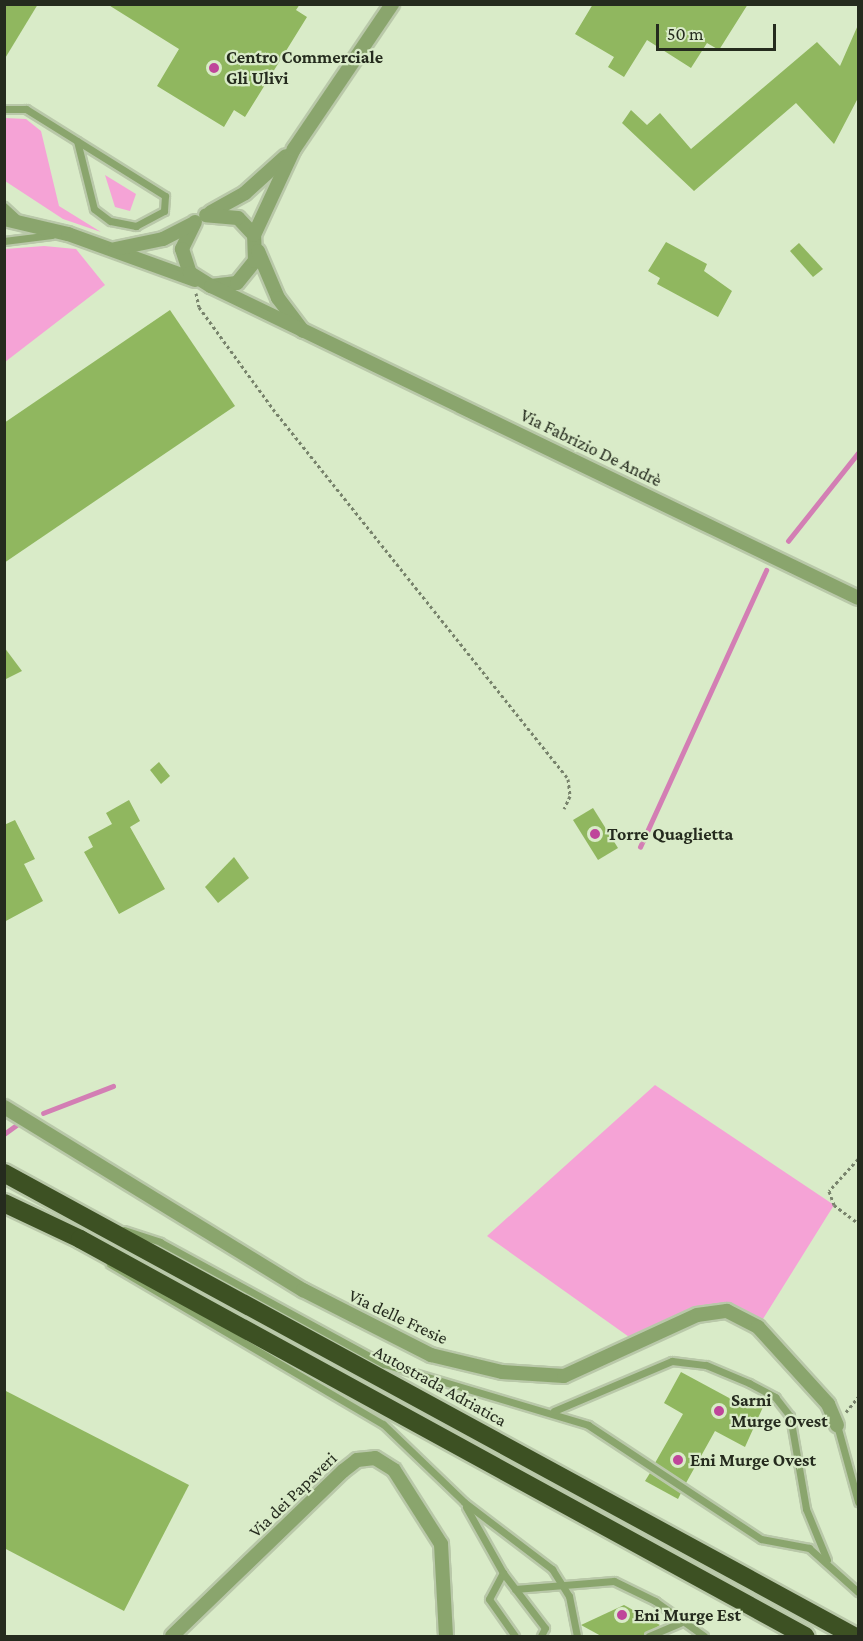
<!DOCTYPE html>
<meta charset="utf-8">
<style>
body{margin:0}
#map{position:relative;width:863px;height:1641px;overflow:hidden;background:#d9ebc8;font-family:"Crimson Pro",serif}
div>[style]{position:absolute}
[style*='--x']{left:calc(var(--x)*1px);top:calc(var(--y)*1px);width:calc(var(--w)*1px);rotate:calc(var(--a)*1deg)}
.green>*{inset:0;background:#f5a3d6}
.stream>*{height:4.5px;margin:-2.25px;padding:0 2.25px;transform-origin:2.25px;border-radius:2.25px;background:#d37eb4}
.building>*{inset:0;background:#90b75f}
.path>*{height:3px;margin-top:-1.5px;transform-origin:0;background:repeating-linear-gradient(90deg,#78836c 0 3px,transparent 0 6px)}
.roads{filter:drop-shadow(2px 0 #b9c8a9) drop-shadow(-2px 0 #b9c8a9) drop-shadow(0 2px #b9c8a9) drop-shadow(0 -2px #b9c8a9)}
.service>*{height:7px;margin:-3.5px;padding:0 3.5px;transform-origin:3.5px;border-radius:3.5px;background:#8aa56d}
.minor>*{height:14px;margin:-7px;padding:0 7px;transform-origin:7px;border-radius:7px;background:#8aa56d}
.motorway>*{height:18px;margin:-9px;padding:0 9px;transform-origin:9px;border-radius:9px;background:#3d5123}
.dots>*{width:16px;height:16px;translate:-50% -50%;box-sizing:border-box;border:3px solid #d9ebc8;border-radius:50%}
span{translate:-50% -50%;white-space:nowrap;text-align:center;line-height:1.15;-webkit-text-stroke:4.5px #d9ebc8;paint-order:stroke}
.poi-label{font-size:18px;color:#252b1e;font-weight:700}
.left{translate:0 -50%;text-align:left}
.street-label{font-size:18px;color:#252b1e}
.frame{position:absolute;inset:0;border:6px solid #252b1e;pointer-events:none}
.scale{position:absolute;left:656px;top:24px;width:120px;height:27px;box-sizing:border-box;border:3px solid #252b1e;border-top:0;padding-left:8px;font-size:18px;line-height:21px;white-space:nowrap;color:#252b1e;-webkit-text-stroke:4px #d9ebc8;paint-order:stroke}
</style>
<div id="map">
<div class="green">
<i style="clip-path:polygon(5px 118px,26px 119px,41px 131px,59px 206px,101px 232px,63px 219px,5px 181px)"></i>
<i style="clip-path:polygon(105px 175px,136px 194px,130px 211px,115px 207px)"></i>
<i style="clip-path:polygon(44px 246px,76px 249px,105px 285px,5px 362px,5px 249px)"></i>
<i style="clip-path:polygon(655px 1085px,834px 1205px,758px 1327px,713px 1310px,639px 1344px,487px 1236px)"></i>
</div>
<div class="stream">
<i style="--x:788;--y:541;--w:112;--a:-51.5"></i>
<i style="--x:640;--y:847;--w:304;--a:-65.5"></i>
<i style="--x:43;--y:1113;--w:75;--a:-21.1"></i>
<i style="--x:4;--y:1134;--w:17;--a:-36"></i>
</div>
<div class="building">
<i style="clip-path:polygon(4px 4px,38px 4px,4px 60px)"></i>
<i style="clip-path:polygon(107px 4px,300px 4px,296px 10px,307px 17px,245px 117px,234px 110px,224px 127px,157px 86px,179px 49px)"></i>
<i style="clip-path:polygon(593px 4px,748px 4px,719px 50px,707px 43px,691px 68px,647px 40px,624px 77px,608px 67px,614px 57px,575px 34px)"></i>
<i style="clip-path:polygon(858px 25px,858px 98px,834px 144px,796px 103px,694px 191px,622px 123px,631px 110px,647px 125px,660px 113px,691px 149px,817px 42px,840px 66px)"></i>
<i style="clip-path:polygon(666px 242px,707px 264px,704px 271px,732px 291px,718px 317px,657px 284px,660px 278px,648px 271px)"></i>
<i style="clip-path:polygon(799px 243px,823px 269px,813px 277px,790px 251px)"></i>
<i style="clip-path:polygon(170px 310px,235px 406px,4px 563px,4px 423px)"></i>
<i style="clip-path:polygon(4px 647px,22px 671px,4px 680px)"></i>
<i style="clip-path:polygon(159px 762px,170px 776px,161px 784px,150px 770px)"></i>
<i style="clip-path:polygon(129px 800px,140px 821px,130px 827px,165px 889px,119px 914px,84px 852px,93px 847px,88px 837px,112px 824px,106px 813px)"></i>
<i style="clip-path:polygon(593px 808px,618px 848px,598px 860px,573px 820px)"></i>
<i style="clip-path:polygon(15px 820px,35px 859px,24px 864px,43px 901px,4px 922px,4px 825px)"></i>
<i style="clip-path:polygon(234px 857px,249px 878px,218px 903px,205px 887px)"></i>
<i style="clip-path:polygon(681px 1372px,744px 1406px,748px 1399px,763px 1407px,745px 1447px,715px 1431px,686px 1483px,655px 1463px,683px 1414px,664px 1403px)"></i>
<i style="clip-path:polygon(4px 1390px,189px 1485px,124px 1611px,4px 1548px)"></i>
<i style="clip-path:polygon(650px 1473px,681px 1493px,678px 1499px,645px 1481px)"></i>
<i style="clip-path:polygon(624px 1605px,660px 1625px,644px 1636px,601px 1636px,581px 1625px)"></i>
</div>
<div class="path">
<i style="--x:196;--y:293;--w:14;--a:78"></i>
<i style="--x:199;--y:307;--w:126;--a:54"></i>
<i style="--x:273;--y:409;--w:473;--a:51.4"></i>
<i style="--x:568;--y:779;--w:17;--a:83"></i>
<i style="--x:570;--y:796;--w:14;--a:115"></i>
<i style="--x:858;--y:1159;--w:43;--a:132.2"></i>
<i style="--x:829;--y:1191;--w:15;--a:70"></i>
<i style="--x:834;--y:1205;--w:30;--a:37"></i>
<i style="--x:846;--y:1412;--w:19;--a:-51"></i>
</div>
<div class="roads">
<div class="service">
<i style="--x:4;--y:109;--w:22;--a:0"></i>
<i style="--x:26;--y:109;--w:164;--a:32"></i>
<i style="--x:165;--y:196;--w:15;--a:94"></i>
<i style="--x:164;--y:211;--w:32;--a:152"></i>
<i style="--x:136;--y:226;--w:26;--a:-169"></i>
<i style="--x:110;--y:221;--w:20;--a:-143"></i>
<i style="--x:94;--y:209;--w:70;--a:-104"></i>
<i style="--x:4;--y:206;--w:21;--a:43"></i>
<i style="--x:4;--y:241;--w:48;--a:-7.1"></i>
<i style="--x:124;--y:1230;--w:38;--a:18"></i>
<i style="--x:160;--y:1242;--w:255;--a:28.6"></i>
<i style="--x:384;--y:1364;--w:213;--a:16.6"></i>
<i style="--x:588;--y:1425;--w:207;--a:33.4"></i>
<i style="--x:761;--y:1539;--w:49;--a:10.6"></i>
<i style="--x:809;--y:1548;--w:66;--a:41.9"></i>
<i style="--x:110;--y:1264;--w:316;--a:30.4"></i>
<i style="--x:383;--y:1424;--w:112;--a:43.9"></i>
<i style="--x:464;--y:1502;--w:111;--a:37.3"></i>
<i style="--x:552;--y:1569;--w:32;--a:58"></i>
<i style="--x:569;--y:1596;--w:41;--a:78.7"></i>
<i style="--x:554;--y:1411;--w:128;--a:-23"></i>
<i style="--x:672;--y:1361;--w:34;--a:7"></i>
<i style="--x:706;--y:1365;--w:47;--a:22.7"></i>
<i style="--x:749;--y:1383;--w:30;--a:28"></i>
<i style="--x:775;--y:1397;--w:24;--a:52"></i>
<i style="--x:790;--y:1416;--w:94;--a:80.2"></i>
<i style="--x:806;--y:1509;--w:55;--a:67.6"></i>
<i style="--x:837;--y:1425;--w:80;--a:74.7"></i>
<i style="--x:466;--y:1507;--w:76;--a:60.7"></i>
<i style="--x:515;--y:1589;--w:99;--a:-4.6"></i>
<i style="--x:614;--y:1581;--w:46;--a:26"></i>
<i style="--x:655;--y:1601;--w:60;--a:35.5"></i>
<i style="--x:515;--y:1636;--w:45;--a:-125.1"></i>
<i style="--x:489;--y:1599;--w:30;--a:-62"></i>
<i style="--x:503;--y:1573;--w:69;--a:52.6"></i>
<i style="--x:545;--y:1628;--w:9;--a:117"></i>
<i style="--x:649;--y:1636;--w:34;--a:-23"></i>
</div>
<div class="minor">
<i style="--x:211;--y:212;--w:39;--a:-29"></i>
<i style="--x:245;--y:193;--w:55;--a:-42.1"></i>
<i style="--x:4;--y:219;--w:66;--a:13.2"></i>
<i style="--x:68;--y:234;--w:135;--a:19.9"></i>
<i style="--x:195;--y:222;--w:30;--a:116"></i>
<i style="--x:182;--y:249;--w:25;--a:72"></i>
<i style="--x:190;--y:273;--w:25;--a:32"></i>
<i style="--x:211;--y:286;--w:26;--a:-7"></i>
<i style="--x:237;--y:283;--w:28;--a:-51"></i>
<i style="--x:255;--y:261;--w:26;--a:-92"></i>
<i style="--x:254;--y:235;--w:23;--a:-133"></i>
<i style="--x:238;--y:218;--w:32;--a:-175"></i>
<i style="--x:254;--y:235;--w:95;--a:-65.1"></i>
<i style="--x:294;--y:149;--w:175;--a:-55.9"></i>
<i style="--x:115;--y:249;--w:49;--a:-11.8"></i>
<i style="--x:163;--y:239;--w:33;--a:-27"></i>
<i style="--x:258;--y:251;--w:51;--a:66.9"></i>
<i style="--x:278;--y:298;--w:41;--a:52.9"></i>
<i style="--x:211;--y:286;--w:718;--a:25.74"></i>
<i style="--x:4;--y:1107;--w:351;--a:31.5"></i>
<i style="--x:303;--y:1290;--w:144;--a:26.9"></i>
<i style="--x:431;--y:1355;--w:73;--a:13.5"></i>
<i style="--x:502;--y:1372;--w:62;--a:3.7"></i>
<i style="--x:564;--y:1376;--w:146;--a:-24.6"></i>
<i style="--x:697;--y:1315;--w:30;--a:-8"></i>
<i style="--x:727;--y:1311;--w:35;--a:27"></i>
<i style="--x:758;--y:1327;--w:104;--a:47.7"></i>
<i style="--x:828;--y:1404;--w:23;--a:67"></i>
<i style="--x:172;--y:1636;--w:238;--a:-44"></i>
<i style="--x:343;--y:1471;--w:18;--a:-38"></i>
<i style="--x:357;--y:1460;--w:18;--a:-6"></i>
<i style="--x:375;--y:1458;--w:22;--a:32"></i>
<i style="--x:394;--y:1470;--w:88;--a:57.6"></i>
<i style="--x:441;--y:1544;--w:92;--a:86.9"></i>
</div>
<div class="motorway">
<i style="--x:4;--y:1173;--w:968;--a:28.58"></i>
<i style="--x:4;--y:1203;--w:84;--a:25.3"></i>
<i style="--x:80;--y:1239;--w:827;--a:28.7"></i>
</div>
</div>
<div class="dots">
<i style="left:214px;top:68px;background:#bf469a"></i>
<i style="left:595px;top:834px;background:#bf469a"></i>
<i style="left:719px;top:1411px;background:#bf469a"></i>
<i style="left:678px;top:1460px;background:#bf469a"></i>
<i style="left:622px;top:1615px;background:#bf469a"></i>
</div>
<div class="poi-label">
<span class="left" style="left:226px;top:68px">Centro Commerciale<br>Gli Ulivi</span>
<span class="left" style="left:607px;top:834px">Torre Quaglietta</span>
<span class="left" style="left:731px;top:1411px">Sarni<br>Murge Ovest</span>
<span class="left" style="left:690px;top:1460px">Eni Murge Ovest</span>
<span class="left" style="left:634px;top:1615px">Eni Murge Est</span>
</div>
<div class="street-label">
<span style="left:591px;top:448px;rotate:26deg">Via Fabrizio De Andrè</span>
<span style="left:398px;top:1317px;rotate:25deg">Via delle Fresie</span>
<span style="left:440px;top:1386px;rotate:29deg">Autostrada Adriatica</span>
<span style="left:293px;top:1495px;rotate:-44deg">Via dei Papaveri</span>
</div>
<div class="frame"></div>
<div class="scale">50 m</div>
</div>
